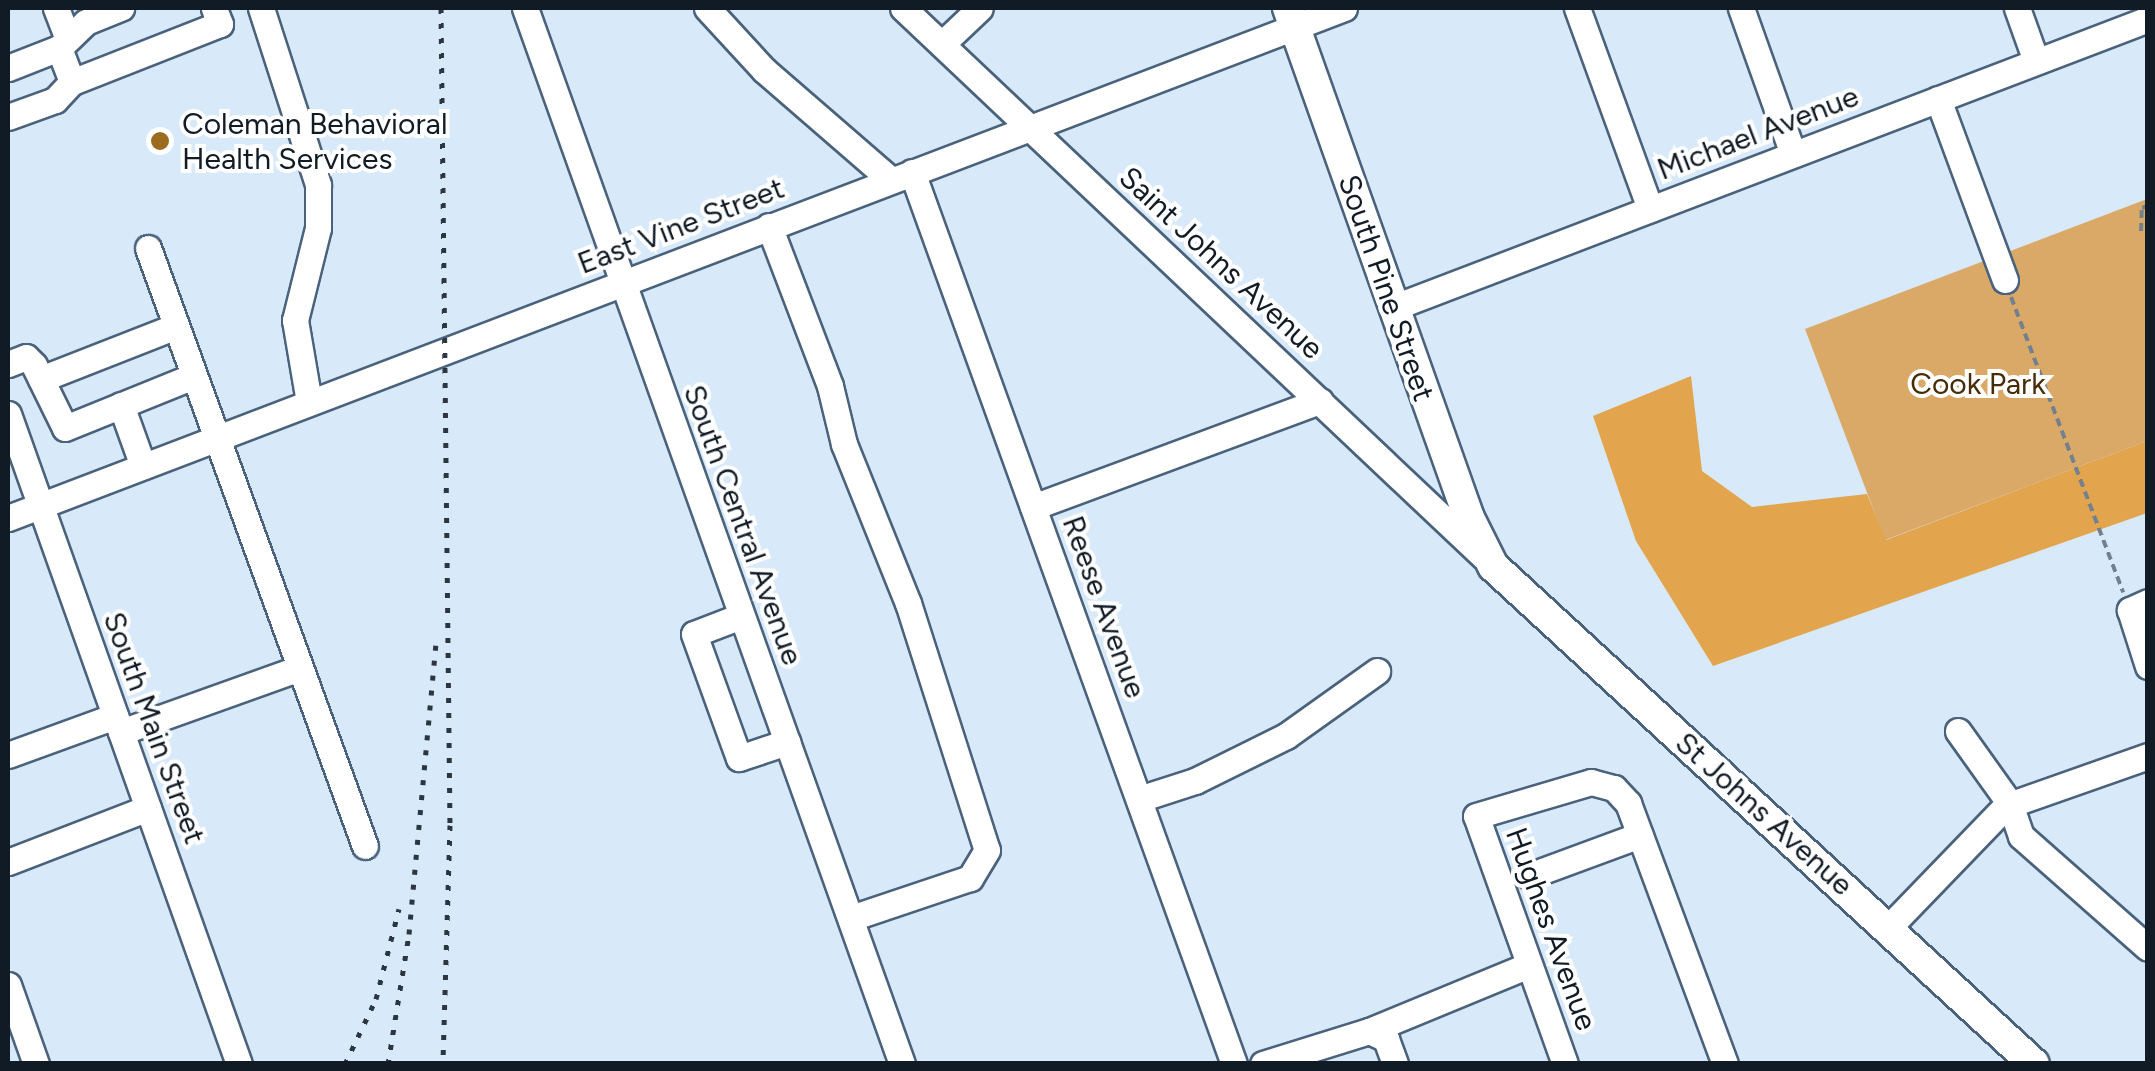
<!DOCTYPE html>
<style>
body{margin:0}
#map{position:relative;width:2155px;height:1071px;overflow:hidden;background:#d8e9fa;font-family:Figtree,sans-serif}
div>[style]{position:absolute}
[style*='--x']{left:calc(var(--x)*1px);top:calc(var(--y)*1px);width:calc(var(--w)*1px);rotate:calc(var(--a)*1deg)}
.green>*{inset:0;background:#daa968}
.forest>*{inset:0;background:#e2a44d}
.path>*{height:4px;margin-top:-2px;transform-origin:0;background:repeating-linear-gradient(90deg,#73808e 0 8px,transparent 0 13px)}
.roads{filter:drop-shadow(2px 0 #4a627b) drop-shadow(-2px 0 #4a627b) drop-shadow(0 2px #4a627b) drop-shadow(0 -2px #4a627b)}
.minor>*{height:25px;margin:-12.5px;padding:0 12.5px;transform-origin:12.5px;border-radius:12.5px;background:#fff}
.major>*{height:30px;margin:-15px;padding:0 15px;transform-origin:15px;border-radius:15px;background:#fff}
.rail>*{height:5px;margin-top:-2.5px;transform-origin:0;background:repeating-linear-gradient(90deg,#2b3641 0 5px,transparent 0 15px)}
.dots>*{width:28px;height:28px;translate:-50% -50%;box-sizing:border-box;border:5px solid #fff;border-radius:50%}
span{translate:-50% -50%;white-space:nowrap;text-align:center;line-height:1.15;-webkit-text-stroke:8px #fff;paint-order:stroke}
.poi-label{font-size:30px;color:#111b25}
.left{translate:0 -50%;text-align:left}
.street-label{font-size:30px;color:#111b25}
.park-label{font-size:30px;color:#462d07}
.frame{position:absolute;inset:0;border:10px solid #111b25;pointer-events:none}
</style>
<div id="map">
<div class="green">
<i style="clip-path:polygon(2147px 199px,2147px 441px,1885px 540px,1805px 329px)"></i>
</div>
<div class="forest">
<i style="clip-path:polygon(1691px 376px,1702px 471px,1752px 507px,1867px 494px,1886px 540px,2147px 441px,2147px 513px,1713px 666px,1636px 541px,1593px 416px)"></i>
</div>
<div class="path">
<i style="--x:2141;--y:231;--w:23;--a:-88"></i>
<i style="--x:2142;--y:208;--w:6;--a:-18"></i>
<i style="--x:2011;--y:297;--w:316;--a:69.2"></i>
</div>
<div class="roads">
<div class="minor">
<i style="--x:56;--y:8;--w:30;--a:69"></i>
<i style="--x:261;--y:8;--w:186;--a:72.1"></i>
<i style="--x:318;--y:185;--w:43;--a:90"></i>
<i style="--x:318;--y:228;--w:95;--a:104"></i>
<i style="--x:295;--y:320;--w:83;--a:80.3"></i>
<i style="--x:525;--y:8;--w:1121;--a:70.35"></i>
<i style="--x:707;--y:8;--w:84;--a:47.4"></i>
<i style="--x:764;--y:70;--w:168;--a:40.9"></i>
<i style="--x:903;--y:8;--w:799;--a:43.38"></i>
<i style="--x:1577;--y:8;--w:214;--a:70"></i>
<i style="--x:1741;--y:8;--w:155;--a:70.4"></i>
<i style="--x:2017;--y:8;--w:56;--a:70.3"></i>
<i style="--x:942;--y:44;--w:52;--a:-43.5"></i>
<i style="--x:59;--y:48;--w:37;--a:-44"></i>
<i style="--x:86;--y:22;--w:38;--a:-22"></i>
<i style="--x:8;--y:68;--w:55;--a:-21.4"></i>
<i style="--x:59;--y:48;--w:36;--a:69"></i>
<i style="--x:1938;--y:99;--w:193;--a:69.7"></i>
<i style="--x:8;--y:117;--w:50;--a:-19.9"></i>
<i style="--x:55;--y:100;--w:25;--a:-47"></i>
<i style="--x:72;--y:82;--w:159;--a:-21.4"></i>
<i style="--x:220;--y:24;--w:17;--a:-111"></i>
<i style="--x:912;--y:172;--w:948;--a:70.15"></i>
<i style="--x:769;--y:226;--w:171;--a:69.1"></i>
<i style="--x:830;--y:386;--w:60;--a:76.4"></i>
<i style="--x:844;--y:444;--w:171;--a:68.1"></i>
<i style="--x:908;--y:603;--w:259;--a:72.3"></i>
<i style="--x:987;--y:850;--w:33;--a:121"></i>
<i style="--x:970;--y:878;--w:126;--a:161.4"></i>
<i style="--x:148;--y:248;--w:636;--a:70.06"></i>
<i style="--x:1392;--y:308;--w:809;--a:-20.92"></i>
<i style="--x:8;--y:364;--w:19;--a:-21"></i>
<i style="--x:26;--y:357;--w:11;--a:45"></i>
<i style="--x:34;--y:365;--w:70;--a:63.8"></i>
<i style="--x:65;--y:428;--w:139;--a:-22"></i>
<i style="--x:41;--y:379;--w:145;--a:-21.4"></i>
<i style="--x:121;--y:405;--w:65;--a:70.2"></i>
<i style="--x:8;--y:414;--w:690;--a:70.44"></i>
<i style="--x:1033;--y:507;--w:306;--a:-20.3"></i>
<i style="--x:8;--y:518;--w:1430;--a:-20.89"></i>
<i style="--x:2148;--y:602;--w:20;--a:156"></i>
<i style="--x:2130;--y:610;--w:59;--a:72.2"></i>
<i style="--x:741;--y:616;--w:50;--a:159"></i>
<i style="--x:694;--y:634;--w:132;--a:70.1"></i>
<i style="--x:739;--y:758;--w:51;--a:-18.4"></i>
<i style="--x:1958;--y:731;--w:90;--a:54.5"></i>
<i style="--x:2010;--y:804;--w:34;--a:71"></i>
<i style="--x:2021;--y:836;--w:169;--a:41.4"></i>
<i style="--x:121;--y:732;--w:190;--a:-19.7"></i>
<i style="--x:8;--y:755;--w:114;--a:-20"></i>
<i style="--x:1139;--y:799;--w:59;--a:-17.8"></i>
<i style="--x:1195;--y:781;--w:102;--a:-26.3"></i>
<i style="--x:1286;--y:736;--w:112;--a:-35.5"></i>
<i style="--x:8;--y:862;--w:150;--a:-21.1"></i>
<i style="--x:1529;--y:876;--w:118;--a:-20.3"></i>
<i style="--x:1889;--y:927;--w:168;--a:-46"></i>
<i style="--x:2006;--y:806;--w:151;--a:-19.4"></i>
<i style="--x:8;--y:985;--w:84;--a:70.5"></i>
<i style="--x:1369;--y:1031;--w:173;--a:-22.4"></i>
<i style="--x:1263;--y:1064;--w:111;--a:-17.3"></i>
<i style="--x:1369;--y:1031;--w:19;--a:25"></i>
<i style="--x:1386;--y:1039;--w:27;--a:70"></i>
<i style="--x:1565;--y:1064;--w:263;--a:-109.7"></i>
<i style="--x:1476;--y:816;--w:120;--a:-16.5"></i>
<i style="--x:1591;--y:782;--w:24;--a:15"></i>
<i style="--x:1614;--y:788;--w:21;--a:47"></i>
<i style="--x:1628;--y:803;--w:278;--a:69.6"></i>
</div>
<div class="major">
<i style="--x:1288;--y:8;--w:541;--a:70.46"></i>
<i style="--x:1469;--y:518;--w:54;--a:63.4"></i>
<i style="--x:1493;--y:566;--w:735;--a:42.63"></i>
</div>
</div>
<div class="rail">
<i style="--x:441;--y:8;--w:817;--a:89.37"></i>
<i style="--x:450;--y:825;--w:239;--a:91.7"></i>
<i style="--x:345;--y:1064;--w:72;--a:-64.5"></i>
<i style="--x:376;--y:999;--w:93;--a:-75.7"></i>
<i style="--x:388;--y:1064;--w:132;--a:-80.8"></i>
<i style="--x:409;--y:934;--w:293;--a:-84.7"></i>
</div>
<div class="dots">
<i style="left:160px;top:141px;background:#9c6b1e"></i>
</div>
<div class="poi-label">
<span class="left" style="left:182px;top:141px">Coleman Behavioral<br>Health Services</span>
</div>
<div class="street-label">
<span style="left:1758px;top:133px;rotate:-21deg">Michael Avenue</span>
<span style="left:681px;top:226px;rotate:-21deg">East Vine Street</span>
<span style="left:1221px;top:263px;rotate:43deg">Saint Johns Avenue</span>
<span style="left:1386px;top:288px;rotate:71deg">South Pine Street</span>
<span style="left:743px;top:525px;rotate:70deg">South Central Avenue</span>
<span style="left:1104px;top:607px;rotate:70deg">Reese Avenue</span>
<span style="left:154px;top:728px;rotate:70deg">South Main Street</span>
<span style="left:1764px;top:814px;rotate:42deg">St Johns Avenue</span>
<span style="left:1551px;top:929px;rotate:70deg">Hughes Avenue</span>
</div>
<div class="park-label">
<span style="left:1978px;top:384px">Cook Park</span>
</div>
<div class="frame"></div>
</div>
